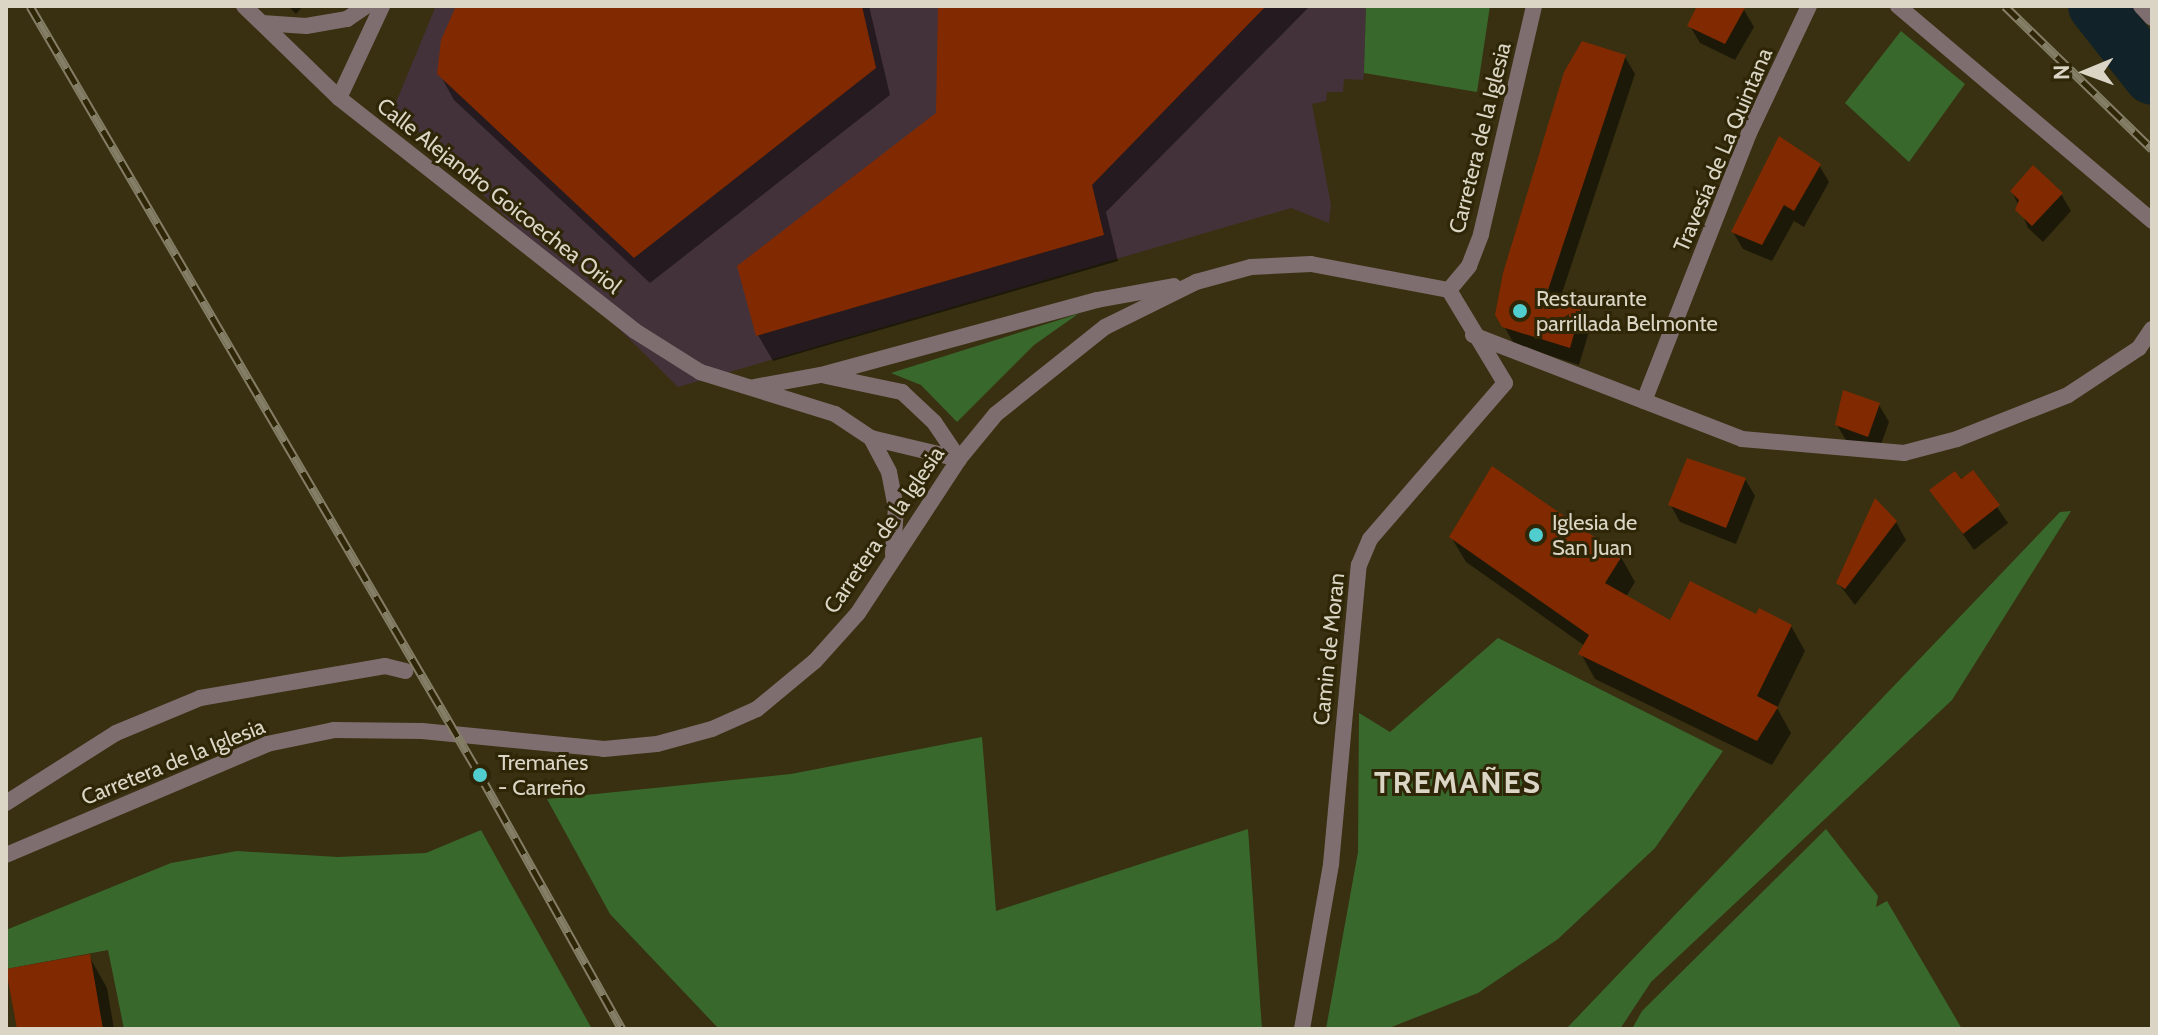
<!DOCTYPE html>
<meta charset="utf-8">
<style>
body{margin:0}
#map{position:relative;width:2158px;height:1035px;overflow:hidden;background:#383011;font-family:Cabin,sans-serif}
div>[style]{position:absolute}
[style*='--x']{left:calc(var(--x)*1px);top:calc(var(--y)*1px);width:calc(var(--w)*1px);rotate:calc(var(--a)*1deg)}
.industrial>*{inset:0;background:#44323a}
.green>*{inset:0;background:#39682d}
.shadow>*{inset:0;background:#0007}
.river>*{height:56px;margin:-28px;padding:0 28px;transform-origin:28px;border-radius:28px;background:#122229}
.building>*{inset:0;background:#812a01}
.pedestrian>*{height:16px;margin:-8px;padding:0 8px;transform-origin:8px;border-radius:8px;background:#7f6e6f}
.minor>*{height:16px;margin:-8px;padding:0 8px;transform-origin:8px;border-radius:8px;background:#7f6e6f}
.rail>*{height:9px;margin-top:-4.5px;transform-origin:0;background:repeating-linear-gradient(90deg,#2e2607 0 18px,#857e66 0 36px);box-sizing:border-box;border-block:2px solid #857e66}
.dots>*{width:22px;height:22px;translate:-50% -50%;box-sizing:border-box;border:4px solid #2e2607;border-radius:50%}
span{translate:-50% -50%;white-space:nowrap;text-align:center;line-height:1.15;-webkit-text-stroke:6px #2e2607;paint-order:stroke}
.street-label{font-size:22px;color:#dad5c4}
.poi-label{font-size:22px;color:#dad5c4}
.left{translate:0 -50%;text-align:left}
.district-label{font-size:30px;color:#dad5c4;font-weight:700;letter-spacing:2px}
.frame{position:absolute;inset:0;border:8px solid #dad5c4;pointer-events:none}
.north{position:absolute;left:2046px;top:32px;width:80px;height:80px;-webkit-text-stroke:6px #2e2607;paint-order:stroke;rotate:269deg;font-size:22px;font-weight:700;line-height:32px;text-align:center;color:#dad5c4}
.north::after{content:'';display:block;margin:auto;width:28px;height:36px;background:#dad5c4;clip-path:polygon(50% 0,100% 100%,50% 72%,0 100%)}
</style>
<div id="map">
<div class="industrial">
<i style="clip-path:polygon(436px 6px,1366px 6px,1364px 73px,1363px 80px,1344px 79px,1343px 92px,1327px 92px,1326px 101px,1312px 104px,1331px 205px,1329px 223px,1291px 208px,678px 387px,394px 107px)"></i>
</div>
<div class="green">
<i style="clip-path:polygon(1366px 6px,1490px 6px,1477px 92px,1364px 73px)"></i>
<i style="clip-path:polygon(1901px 31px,1965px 84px,1909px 162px,1845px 103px)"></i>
<i style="clip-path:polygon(1078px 314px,1034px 345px,957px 422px,921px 385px,891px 373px)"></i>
<i style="clip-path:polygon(2071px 511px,1952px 700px,1651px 982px,1620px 1029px,1566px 1029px,2060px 512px)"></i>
<i style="clip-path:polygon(1498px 638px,1723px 751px,1655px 848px,1558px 939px,1478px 993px,1389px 1028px,1326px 1029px,1358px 852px,1359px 713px,1390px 732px)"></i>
<i style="clip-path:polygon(982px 737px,996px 911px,1248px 829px,1262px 1029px,719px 1029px,610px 914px,547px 799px,791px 774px)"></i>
<i style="clip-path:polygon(1826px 829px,1878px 896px,1876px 907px,1887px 901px,1962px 1029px,1632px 1029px,1642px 1011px)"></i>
<i style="clip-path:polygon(481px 830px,592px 1029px,124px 1029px,108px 950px,6px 969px,6px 930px,171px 863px,237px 851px,338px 857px,426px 853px)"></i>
</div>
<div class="shadow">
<i style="clip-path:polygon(288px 6px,303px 6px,296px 14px)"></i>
<i style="clip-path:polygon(458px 6px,869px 6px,890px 95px,650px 283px,454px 100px,439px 73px)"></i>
<i style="clip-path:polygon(939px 6px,1310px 6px,1106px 212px,1118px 261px,773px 361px,758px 335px,739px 267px,938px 114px)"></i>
<i style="clip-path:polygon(1700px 6px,1744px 10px,1754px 27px,1735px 60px,1700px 43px,1690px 26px)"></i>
<i style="clip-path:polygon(1625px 57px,1635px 74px,1559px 302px,1581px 307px,1591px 325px,1579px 365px,1514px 344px,1498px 315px)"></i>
<i style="clip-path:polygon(1819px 165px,1829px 182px,1804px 227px,1794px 221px,1772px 261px,1743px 249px,1733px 232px)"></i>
<i style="clip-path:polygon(2012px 191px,2061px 194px,2071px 211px,2043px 242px,2028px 228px)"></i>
<i style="clip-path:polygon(1879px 405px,1889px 422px,1878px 453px,1847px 442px,1837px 425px)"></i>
<i style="clip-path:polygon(1973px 473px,2008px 523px,1974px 550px,1932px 491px)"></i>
<i style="clip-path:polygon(1745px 479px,1755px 496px,1736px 544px,1680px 522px,1670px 504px)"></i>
<i style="clip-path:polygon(1896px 522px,1906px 540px,1855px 605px,1838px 583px)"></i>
<i style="clip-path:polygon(1451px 537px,1621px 557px,1635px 582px,1626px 597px,1671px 623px,1791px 626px,1805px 651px,1777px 708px,1791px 733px,1772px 765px,1595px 679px,1581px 654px,1585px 646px,1466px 562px)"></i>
<i style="clip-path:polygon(89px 956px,107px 988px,114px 1029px,19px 1029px)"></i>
</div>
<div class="river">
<i style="--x:2096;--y:6;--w:90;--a:51.7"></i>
</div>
<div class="building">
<i style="clip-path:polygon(456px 6px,862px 6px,876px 68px,634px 258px,437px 74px,441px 40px)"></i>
<i style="clip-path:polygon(938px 6px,1266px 6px,1092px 185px,1104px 235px,756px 336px,737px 266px,936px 113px)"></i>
<i style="clip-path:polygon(1697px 6px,1746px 6px,1725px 44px,1687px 26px)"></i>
<i style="clip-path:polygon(1582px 41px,1626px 55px,1546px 296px,1582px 306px,1570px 348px,1502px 327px,1495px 315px,1503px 273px,1564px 72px)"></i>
<i style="clip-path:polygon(1779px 136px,1821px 164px,1794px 211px,1784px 205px,1762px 245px,1731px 232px)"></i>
<i style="clip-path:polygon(2033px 165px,2063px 193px,2032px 226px,2015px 210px,2019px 200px,2010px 191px)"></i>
<i style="clip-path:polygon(1843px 390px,1880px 403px,1868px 437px,1835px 425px)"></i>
<i style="clip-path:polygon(1687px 458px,1746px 478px,1726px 528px,1668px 505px)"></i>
<i style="clip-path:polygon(1492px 466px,1622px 556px,1605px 583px,1670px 620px,1690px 581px,1756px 614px,1759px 608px,1792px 625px,1757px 696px,1778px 707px,1757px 741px,1578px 654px,1589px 635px,1449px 537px)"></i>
<i style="clip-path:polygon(1973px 470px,2000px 505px,1963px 534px,1929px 490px,1955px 471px,1961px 479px)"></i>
<i style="clip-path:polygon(1875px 498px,1897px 521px,1845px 589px,1836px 583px)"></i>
<i style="clip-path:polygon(90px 954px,103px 1029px,17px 1029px,6px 969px)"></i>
</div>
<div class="pedestrian">
<i style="--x:6;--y:803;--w:130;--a:-32.5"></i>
<i style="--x:116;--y:733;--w:91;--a:-22.6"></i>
<i style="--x:200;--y:698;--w:188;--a:-9.8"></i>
<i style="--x:385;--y:666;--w:21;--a:14"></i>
</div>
<div class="minor">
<i style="--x:244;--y:6;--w:132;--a:44.1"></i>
<i style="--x:339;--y:98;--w:377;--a:38.2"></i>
<i style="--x:635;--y:331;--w:77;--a:32.2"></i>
<i style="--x:700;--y:372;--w:141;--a:17.3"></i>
<i style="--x:835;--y:414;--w:43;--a:33.7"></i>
<i style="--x:871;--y:438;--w:90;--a:13.4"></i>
<i style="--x:1898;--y:6;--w:333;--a:40.2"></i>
<i style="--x:2141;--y:6;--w:16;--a:47"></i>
<i style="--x:262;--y:23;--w:44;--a:3.9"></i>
<i style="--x:306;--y:26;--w:42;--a:-9.7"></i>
<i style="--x:347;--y:19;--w:23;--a:-34"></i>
<i style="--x:339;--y:98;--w:102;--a:-64.9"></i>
<i style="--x:1473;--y:335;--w:288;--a:21.1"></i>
<i style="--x:1742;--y:439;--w:163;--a:4.9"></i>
<i style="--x:1904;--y:453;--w:55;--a:-14.8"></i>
<i style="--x:1957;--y:439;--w:119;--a:-21.6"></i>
<i style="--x:2068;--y:395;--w:85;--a:-33.5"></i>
<i style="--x:2139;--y:348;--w:23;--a:-56"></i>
<i style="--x:826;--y:376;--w:78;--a:11.9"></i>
<i style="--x:902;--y:392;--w:44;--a:43.2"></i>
<i style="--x:934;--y:422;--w:45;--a:56"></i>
<i style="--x:754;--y:387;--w:68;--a:-10.2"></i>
<i style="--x:821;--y:375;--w:286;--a:-15.2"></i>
<i style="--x:1097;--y:300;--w:78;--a:-10.3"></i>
<i style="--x:1644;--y:401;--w:288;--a:-68.6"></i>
<i style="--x:1749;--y:133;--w:140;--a:-64.7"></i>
<i style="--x:871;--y:438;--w:38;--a:62"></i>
<i style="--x:889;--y:472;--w:36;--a:79"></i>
<i style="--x:896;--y:507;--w:47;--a:93.7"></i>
<i style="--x:6;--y:855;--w:284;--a:-23"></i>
<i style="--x:267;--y:744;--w:68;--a:-11.8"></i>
<i style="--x:334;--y:730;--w:88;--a:0.7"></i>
<i style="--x:422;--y:731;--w:183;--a:5.6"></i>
<i style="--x:604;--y:749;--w:53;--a:-5.4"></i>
<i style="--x:657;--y:744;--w:57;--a:-15.3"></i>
<i style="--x:712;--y:729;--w:49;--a:-24"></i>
<i style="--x:757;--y:709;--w:75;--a:-39.6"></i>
<i style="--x:815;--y:661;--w:64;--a:-48.1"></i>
<i style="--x:858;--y:613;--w:184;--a:-56.7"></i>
<i style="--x:959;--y:459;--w:58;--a:-50.6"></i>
<i style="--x:996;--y:414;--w:139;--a:-38.6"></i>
<i style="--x:1105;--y:327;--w:102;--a:-26.3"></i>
<i style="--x:1196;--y:282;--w:57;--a:-15.3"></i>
<i style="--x:1251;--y:267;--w:60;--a:-2.9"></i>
<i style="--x:1311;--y:264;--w:140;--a:10.7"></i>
<i style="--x:1449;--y:290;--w:31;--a:-50"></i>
<i style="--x:1469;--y:266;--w:34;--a:-69"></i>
<i style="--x:1481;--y:234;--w:234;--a:-76.9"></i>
<i style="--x:1302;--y:1029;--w:168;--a:-80"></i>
<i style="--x:1331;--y:864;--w:300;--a:-84.7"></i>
<i style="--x:1359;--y:565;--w:28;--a:-67"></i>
<i style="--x:1370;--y:539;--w:206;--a:-49.1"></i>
<i style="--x:1505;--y:383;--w:109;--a:-121.1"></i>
</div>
<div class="rail">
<i style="--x:30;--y:6;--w:891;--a:59.66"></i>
<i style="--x:480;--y:775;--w:291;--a:60.8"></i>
<i style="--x:2005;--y:6;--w:205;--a:44.2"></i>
</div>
<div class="dots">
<i style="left:1520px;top:311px;background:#52cdce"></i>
<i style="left:1536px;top:535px;background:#52cdce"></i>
<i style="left:480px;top:775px;background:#52cdce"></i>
</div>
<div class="street-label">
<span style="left:1480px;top:138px;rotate:-76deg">Carretera de la Iglesia</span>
<span style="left:1723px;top:150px;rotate:-67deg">Travesía de La Quintana</span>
<span style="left:499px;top:196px;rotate:38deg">Calle Alejandro Goicoechea Oriol</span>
<span style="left:884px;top:530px;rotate:-56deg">Carretera de la Iglesia</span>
<span style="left:1329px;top:649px;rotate:-84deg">Camin de Moran</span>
<span style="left:173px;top:762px;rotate:-22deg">Carretera de la Iglesia</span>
</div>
<div class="poi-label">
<span class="left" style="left:1536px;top:311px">Restaurante<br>parrillada Belmonte</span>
<span class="left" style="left:1552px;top:535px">Iglesia de<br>San Juan</span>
<span class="left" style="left:498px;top:775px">Tremañes<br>- Carreño</span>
</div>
<div class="district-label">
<span style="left:1458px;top:783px">TREMAÑES</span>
</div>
<div class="frame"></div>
<div class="north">N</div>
</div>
